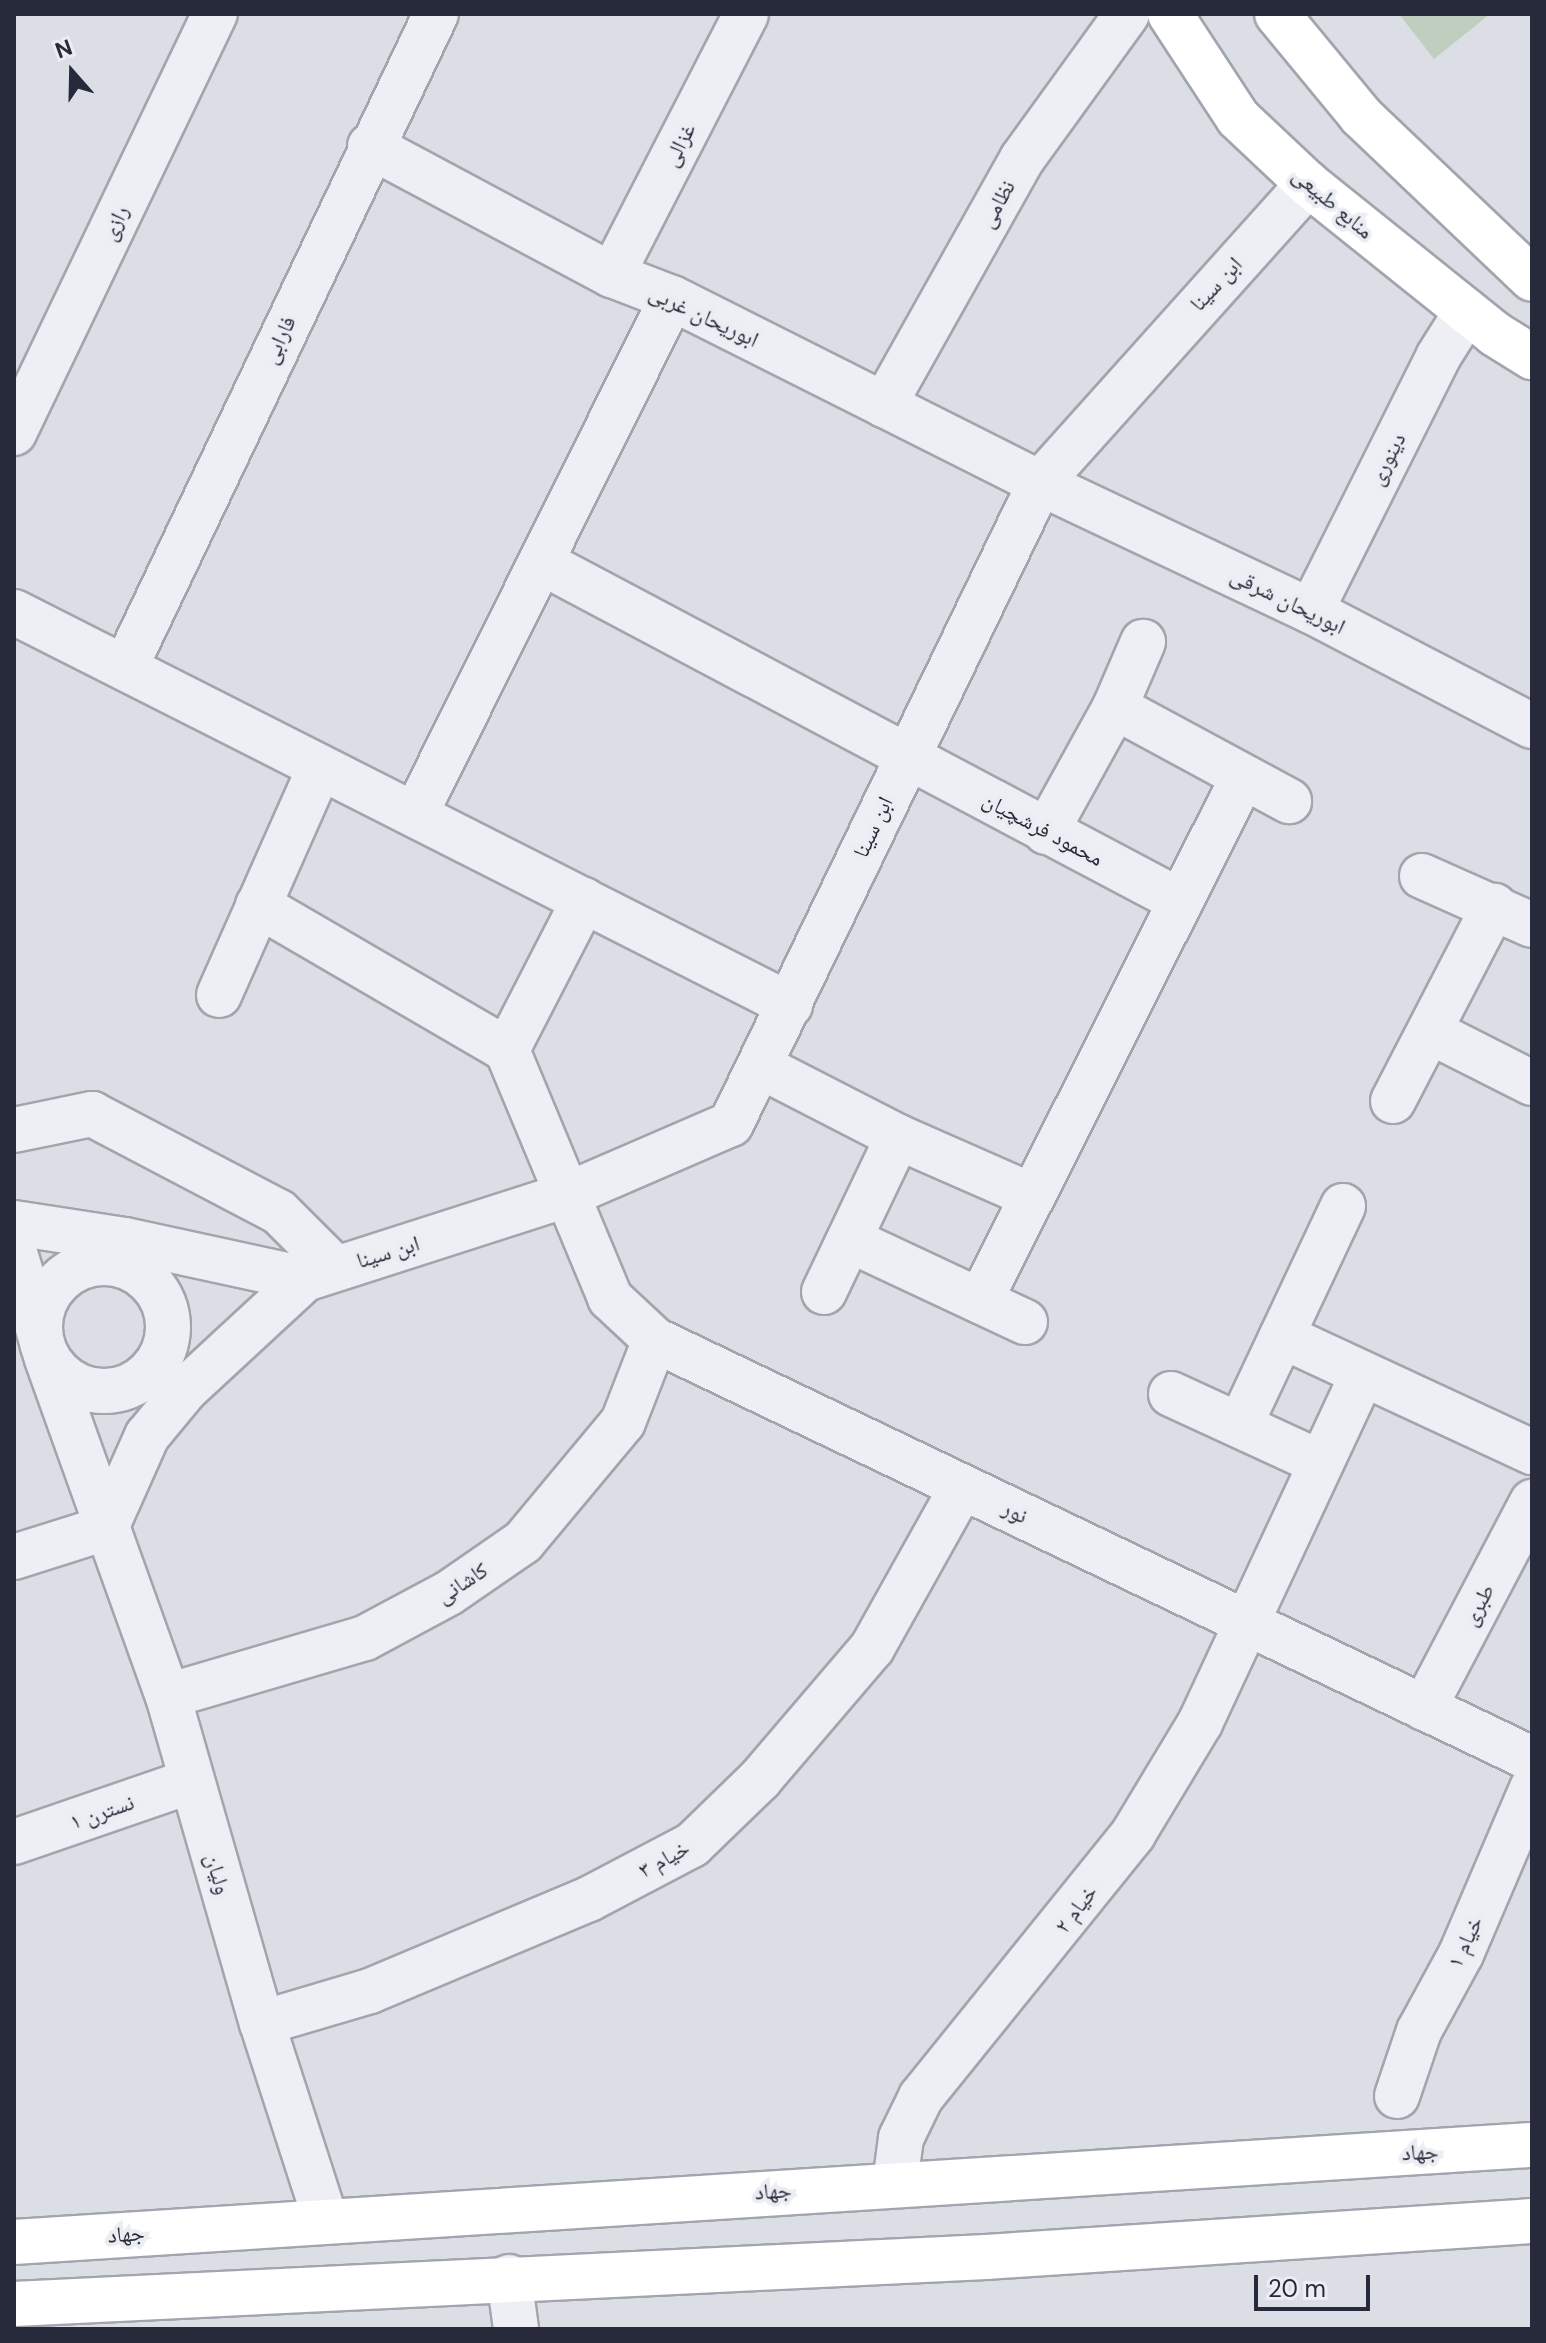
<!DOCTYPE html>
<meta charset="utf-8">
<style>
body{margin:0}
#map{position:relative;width:1546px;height:2343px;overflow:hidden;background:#dcdee5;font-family:"DM Sans","Noto Naskh Arabic",sans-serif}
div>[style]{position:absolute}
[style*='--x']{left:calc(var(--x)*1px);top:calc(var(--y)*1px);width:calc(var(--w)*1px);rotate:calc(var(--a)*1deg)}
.green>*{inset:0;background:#bfcebe}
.roads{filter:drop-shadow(2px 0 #a2a4ae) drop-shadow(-2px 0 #a2a4ae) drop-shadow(0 2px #a2a4ae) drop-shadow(0 -2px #a2a4ae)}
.street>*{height:44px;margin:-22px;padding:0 22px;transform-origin:22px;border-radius:22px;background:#eeeff4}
.street>.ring{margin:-22px;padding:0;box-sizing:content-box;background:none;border:44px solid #eeeff4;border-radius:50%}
.secondary>*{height:44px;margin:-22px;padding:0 22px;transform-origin:22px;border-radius:22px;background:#fff}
span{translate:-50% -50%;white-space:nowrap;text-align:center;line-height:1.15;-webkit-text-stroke:8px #ebedf3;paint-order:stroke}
.street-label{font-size:22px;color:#272a3a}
.frame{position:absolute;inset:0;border:16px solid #272a3a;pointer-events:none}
.north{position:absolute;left:32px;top:32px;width:80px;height:80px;-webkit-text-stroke:6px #ebedf3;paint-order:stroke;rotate:340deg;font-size:22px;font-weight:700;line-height:32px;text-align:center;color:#272a3a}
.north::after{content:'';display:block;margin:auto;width:28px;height:36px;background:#272a3a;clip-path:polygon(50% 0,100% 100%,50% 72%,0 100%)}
.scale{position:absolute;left:1254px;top:2275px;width:116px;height:36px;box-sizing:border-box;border:4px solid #272a3a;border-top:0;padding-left:10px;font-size:24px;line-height:28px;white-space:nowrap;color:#272a3a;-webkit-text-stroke:6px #ebedf3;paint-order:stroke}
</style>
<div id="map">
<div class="green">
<i style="clip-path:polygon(1399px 14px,1490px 14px,1434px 59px)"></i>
</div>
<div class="roads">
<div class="street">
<i style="--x:370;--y:146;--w:274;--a:28.1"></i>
<i style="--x:612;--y:275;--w:64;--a:21"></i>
<i style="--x:672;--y:298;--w:412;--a:26.7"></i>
<i style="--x:1040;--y:483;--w:300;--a:25.3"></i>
<i style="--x:1311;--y:611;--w:249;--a:27.5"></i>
<i style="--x:612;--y:275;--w:293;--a:-62.8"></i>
<i style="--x:884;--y:405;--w:282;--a:-60.7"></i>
<i style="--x:1022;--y:159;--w:179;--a:-54.1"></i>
<i style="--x:14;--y:433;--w:465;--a:-64.4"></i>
<i style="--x:543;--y:563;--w:721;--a:27.95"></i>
<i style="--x:1311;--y:611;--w:284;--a:-63.4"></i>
<i style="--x:1438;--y:357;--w:54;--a:-57.8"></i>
<i style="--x:14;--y:612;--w:870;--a:26.86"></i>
<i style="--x:125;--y:668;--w:724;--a:-64.57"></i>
<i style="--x:1115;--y:707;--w:198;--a:28.4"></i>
<i style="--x:415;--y:815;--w:577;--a:-63.57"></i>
<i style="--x:1046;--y:832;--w:143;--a:-61.1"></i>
<i style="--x:1115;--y:707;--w:71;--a:-66.7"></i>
<i style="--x:1422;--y:876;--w:120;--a:24"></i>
<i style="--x:584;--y:900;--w:169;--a:117.2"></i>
<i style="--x:507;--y:1050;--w:269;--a:67.4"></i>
<i style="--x:610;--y:1298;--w:62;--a:43"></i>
<i style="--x:655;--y:1340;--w:972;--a:25.54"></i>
<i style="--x:258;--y:905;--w:288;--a:30.2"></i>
<i style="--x:219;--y:995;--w:249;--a:-66.1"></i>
<i style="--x:1433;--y:1033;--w:111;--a:26.8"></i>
<i style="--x:760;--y:1066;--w:155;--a:27.2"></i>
<i style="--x:898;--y:1137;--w:144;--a:23.7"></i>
<i style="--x:1393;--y:1101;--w:220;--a:-62.6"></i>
<i style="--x:14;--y:1130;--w:80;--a:-11.6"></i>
<i style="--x:92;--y:1114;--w:211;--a:27.7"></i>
<i style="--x:279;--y:1212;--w:79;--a:45"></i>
<i style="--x:14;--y:1223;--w:112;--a:8.7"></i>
<i style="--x:125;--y:1240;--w:184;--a:12.2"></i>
<i style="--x:852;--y:1241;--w:191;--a:25.1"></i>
<i style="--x:14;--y:1250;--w:89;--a:73"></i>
<i class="ring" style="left:40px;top:1263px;width:84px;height:84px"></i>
<i style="--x:824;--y:1292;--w:172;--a:-64.5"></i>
<i style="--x:980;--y:1301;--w:586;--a:-63.35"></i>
<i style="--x:1282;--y:1336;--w:276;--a:24.9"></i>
<i style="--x:46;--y:1356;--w:361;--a:70.3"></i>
<i style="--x:168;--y:1696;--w:340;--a:74"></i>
<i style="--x:262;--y:2023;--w:208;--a:72.1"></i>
<i style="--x:1171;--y:1394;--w:165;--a:24.7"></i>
<i style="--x:1240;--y:1425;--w:242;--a:-64.8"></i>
<i style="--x:106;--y:1528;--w:101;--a:-66"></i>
<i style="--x:147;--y:1436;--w:60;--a:-50.4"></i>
<i style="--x:185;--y:1390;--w:163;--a:-42.8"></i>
<i style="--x:305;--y:1279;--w:277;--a:-17.8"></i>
<i style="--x:569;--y:1194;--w:176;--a:-23.4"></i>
<i style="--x:731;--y:1124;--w:712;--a:-64.26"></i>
<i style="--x:1040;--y:483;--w:402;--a:-48.1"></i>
<i style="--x:14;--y:1557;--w:96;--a:-17.5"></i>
<i style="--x:168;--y:1696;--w:205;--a:-16.4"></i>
<i style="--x:365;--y:1638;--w:95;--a:-28.2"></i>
<i style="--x:449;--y:1593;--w:90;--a:-34.6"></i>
<i style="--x:523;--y:1542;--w:156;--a:-50.2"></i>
<i style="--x:623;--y:1422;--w:88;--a:-68.7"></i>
<i style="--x:1424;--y:1708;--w:233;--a:-62.3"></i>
<i style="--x:14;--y:1842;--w:187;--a:-19"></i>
<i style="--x:262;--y:2023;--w:113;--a:-16.5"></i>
<i style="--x:370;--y:1991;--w:238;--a:-22.8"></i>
<i style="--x:589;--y:1899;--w:116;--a:-27.7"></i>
<i style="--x:692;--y:1845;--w:95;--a:-44.1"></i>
<i style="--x:760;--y:1779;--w:172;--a:-49.5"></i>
<i style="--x:872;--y:1648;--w:184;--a:-60.8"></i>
<i style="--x:1397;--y:2096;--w:69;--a:-71.3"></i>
<i style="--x:1419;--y:2031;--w:88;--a:-61.4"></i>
<i style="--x:1461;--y:1954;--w:181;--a:-66.8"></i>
<i style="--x:895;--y:2183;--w:45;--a:-82.4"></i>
<i style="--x:901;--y:2138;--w:46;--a:-64"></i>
<i style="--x:921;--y:2097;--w:338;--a:-51.1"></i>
<i style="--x:1133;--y:1834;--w:130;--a:-58.9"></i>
<i style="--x:1200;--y:1723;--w:385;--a:-65"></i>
<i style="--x:509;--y:2277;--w:52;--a:82.3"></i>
</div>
<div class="secondary">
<i style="--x:1170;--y:14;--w:124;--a:56.8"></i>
<i style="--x:1238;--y:118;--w:96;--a:43.3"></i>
<i style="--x:1308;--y:184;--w:240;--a:38.7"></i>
<i style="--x:1495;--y:334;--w:44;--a:31.9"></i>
<i style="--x:1277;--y:14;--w:132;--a:50.5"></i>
<i style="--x:1361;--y:116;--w:236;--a:43.6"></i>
<i style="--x:14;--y:2242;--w:1521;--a:-3.66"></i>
<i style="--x:14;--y:2304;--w:973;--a:-2.77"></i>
<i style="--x:986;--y:2257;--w:547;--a:-3.77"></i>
</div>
</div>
<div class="street-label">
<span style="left:679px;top:145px;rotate:-63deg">غزالی</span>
<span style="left:1333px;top:203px;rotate:40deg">منابع طبیعی</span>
<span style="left:997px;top:204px;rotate:-61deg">نظامی</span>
<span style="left:115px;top:223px;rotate:-64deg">رازی</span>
<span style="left:1216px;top:284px;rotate:-47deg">ابن سینا</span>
<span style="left:704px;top:316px;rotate:25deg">ابوریحان غربی</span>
<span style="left:279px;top:340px;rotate:-65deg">فارابی</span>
<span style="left:1387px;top:459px;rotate:-63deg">دینوری</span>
<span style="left:1288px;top:601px;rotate:26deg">ابوریحان شرقی</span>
<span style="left:873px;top:827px;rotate:-65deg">ابن سینا</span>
<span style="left:1043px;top:829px;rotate:28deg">محمود فرشچیان</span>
<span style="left:388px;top:1252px;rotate:-17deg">ابن سینا</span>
<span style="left:1015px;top:1512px;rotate:25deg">نور</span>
<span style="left:462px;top:1583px;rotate:-33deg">کاشانی</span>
<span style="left:1478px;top:1605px;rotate:-62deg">طبری</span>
<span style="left:102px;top:1812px;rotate:-19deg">نسترن ۱</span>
<span style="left:664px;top:1859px;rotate:-29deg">خیام ۳</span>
<span style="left:218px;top:1874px;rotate:74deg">ولیان</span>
<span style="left:1076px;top:1909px;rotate:-53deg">خیام ۲</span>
<span style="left:1465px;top:1942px;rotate:-65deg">خیام ۱</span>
<span style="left:1420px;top:2152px;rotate:-3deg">جهاد</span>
<span style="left:773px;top:2191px;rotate:-4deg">جهاد</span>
<span style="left:126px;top:2234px;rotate:-4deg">جهاد</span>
</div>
<div class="frame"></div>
<div class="north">N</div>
<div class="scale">20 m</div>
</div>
